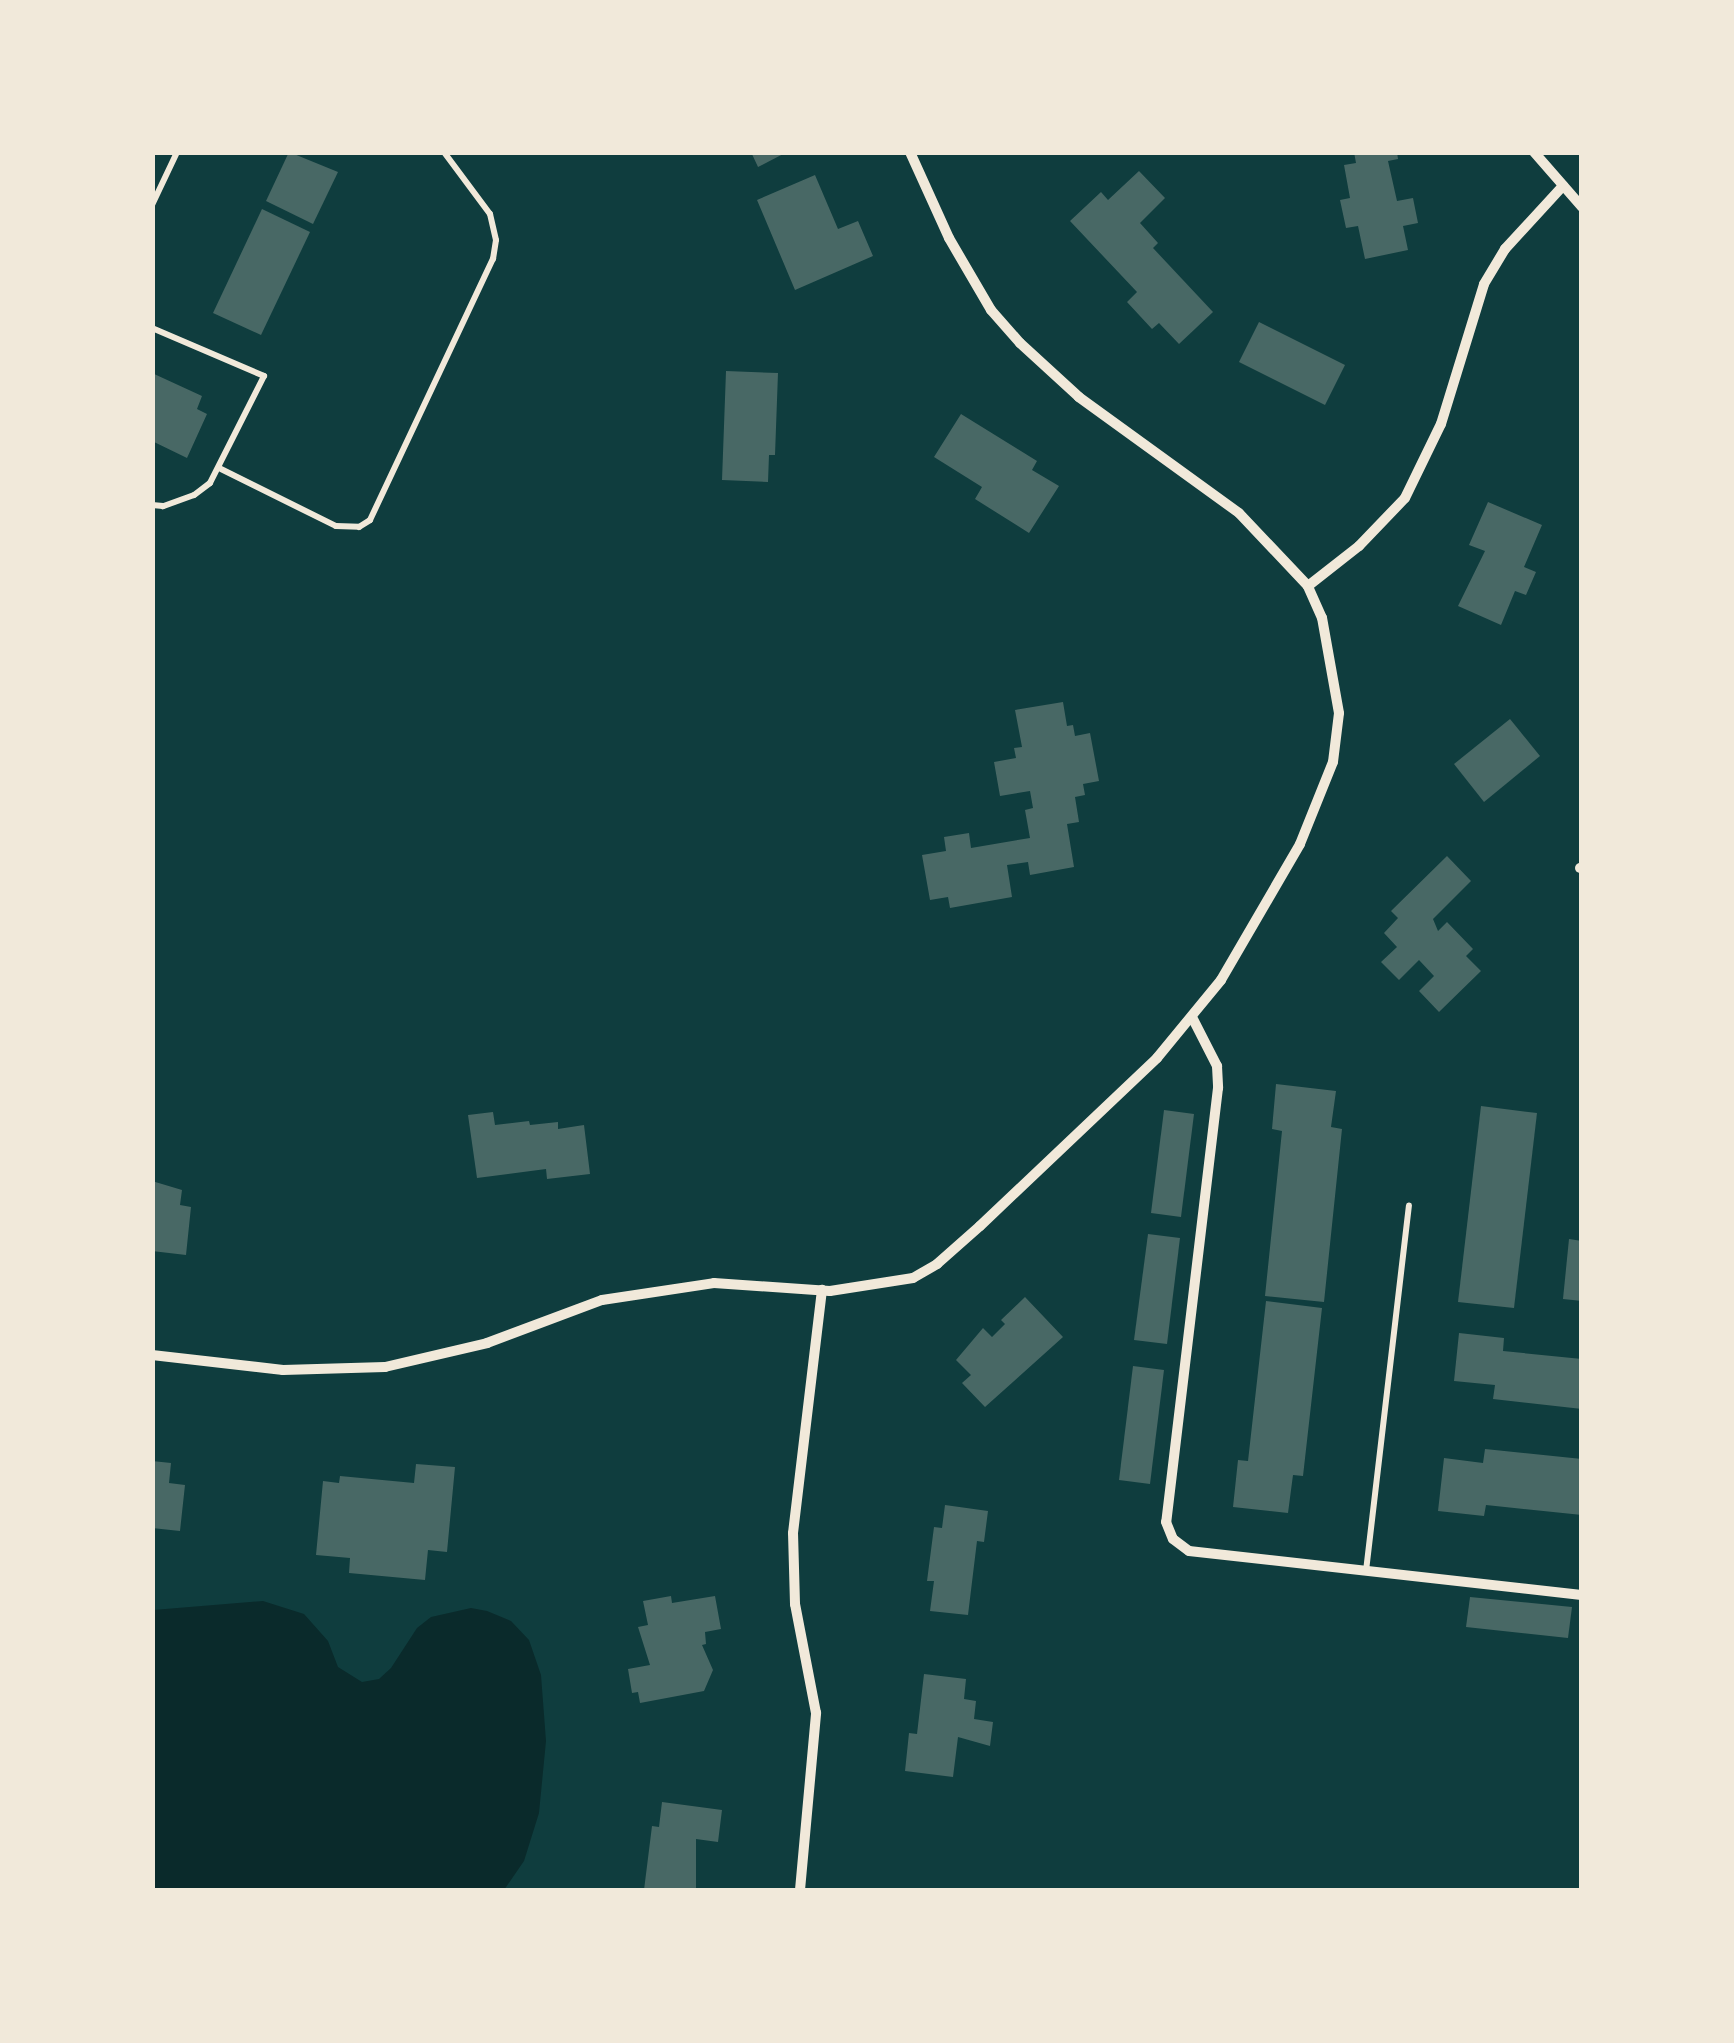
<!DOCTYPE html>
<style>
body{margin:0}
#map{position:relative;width:1734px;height:2043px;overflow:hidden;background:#0f3d3e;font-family:"Archivo Narrow",sans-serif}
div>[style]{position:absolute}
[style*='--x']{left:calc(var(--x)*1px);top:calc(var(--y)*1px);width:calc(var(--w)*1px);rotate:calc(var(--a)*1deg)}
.water>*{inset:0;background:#0a2a2b}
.building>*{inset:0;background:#486865}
.service>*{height:6px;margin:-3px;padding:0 3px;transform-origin:3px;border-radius:3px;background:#f1e9da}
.minor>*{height:10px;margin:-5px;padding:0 5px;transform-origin:5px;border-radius:5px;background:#f1e9da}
span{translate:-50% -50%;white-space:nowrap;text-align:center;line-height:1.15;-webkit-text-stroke:10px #f1e9da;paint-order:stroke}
.frame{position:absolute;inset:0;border:155px solid #f1e9da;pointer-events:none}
</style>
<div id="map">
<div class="water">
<i style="clip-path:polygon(263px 1601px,304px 1614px,328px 1641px,338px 1667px,362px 1682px,379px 1679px,391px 1668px,417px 1628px,431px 1617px,471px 1608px,487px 1611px,511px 1621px,529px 1640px,541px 1675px,546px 1741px,539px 1813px,524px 1861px,504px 1890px,153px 1890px,153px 1610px)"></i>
</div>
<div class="building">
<i style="clip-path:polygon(289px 152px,338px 172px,313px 224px,266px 201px)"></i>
<i style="clip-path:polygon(751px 152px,787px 152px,758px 167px)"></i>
<i style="clip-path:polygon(1354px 152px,1397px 152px,1398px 159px,1388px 161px,1397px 201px,1413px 198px,1418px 223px,1403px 226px,1408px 250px,1365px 259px,1358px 226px,1346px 228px,1340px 200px,1350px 198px,1344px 165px,1356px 163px)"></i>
<i style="clip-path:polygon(1139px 171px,1165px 198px,1140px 223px,1158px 243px,1153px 248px,1213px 312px,1179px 344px,1159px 323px,1152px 329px,1127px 302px,1137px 292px,1070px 221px,1101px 192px,1108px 200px)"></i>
<i style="clip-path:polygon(815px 175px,838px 229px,858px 221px,873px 256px,795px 290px,757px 200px)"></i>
<i style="clip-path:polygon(262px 209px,310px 232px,261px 335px,213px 313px)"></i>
<i style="clip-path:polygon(1259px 322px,1345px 365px,1325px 405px,1239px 362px)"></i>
<i style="clip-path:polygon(726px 371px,778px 373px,775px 455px,769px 455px,768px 482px,722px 480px)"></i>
<i style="clip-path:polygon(152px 373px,202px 396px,197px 409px,207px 414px,187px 458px,152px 441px)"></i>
<i style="clip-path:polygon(961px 414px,1037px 461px,1032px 470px,1059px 486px,1029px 533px,975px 499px,982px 487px,934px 457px)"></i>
<i style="clip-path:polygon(1488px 502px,1542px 525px,1524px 567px,1536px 572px,1526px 595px,1515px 591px,1501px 625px,1458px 606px,1485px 551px,1469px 545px)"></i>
<i style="clip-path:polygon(1063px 702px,1067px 726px,1073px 725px,1075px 736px,1090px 733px,1099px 781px,1083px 784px,1085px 795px,1075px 797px,1079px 822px,1067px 824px,1074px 867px,1030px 875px,1028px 862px,1007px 865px,1012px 897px,950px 908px,948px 897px,930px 900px,922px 855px,946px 851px,944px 837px,969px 833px,971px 848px,1030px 838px,1025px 810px,1033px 808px,1030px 791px,1000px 796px,994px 762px,1016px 758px,1014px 748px,1022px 747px,1015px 710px)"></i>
<i style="clip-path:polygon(1510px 719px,1540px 756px,1484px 802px,1454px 764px)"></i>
<i style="clip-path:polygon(1447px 856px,1471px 881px,1433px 919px,1438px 931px,1447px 922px,1473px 949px,1466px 956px,1481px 971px,1439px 1012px,1419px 991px,1434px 976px,1419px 960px,1399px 980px,1381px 962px,1397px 947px,1384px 933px,1398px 918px,1391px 911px)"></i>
<i style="clip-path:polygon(1276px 1084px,1336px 1091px,1331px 1127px,1342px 1129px,1324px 1302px,1265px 1296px,1282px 1131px,1272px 1129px)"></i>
<i style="clip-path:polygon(1481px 1106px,1537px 1113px,1514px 1308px,1458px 1302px)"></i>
<i style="clip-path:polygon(1164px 1110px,1194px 1114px,1181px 1217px,1151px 1213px)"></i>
<i style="clip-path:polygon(493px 1112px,495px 1125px,529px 1121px,530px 1125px,558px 1122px,558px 1129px,584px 1125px,590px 1174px,547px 1179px,546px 1169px,477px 1178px,468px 1115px)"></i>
<i style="clip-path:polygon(152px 1181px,182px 1190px,180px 1205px,191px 1207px,186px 1255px,152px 1251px)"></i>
<i style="clip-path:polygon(1148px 1234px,1180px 1238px,1167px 1344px,1134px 1340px)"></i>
<i style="clip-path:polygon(1569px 1239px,1582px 1241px,1582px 1301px,1563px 1299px)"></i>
<i style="clip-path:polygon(1025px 1297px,1063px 1337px,985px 1407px,962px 1383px,971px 1375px,956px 1360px,983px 1328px,992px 1337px,1005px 1324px,1001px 1320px)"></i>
<i style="clip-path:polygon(1266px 1301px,1322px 1308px,1303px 1476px,1293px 1475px,1288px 1513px,1233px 1507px,1238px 1460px,1248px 1461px)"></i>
<i style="clip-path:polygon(1459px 1333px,1504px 1338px,1503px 1351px,1582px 1359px,1582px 1409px,1493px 1399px,1495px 1385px,1454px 1381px)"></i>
<i style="clip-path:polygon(1133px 1366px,1164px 1370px,1150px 1484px,1119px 1480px)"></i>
<i style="clip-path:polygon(1485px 1449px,1582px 1459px,1582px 1515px,1486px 1505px,1484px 1516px,1438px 1511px,1444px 1458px,1483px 1463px)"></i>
<i style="clip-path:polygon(152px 1461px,171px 1463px,169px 1483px,185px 1485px,180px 1531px,152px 1528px)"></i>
<i style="clip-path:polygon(416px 1464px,455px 1467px,447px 1552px,428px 1550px,425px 1580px,349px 1573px,350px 1558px,316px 1555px,323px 1481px,339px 1483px,340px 1476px,414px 1483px)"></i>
<i style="clip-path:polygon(945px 1505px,988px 1511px,984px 1542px,977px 1541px,968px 1615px,930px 1611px,934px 1581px,927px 1581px,934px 1527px,942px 1528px)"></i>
<i style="clip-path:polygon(671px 1596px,672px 1603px,715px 1596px,721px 1629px,705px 1632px,706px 1644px,702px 1645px,713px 1670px,704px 1691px,640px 1703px,638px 1692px,632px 1693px,628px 1669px,650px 1665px,638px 1627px,648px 1625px,643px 1601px)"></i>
<i style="clip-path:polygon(1470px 1597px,1572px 1607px,1568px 1638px,1466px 1627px)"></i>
<i style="clip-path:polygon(924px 1674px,966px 1679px,964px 1699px,976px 1701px,974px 1719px,993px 1722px,990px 1746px,958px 1737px,953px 1777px,905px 1771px,909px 1733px,917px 1734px)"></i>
<i style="clip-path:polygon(662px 1802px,722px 1810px,718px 1842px,696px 1839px,696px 1890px,644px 1890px,652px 1826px,659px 1827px)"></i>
</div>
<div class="service">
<i style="--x:152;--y:205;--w:59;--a:-64.7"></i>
<i style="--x:152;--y:328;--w:122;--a:23.2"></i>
<i style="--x:264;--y:376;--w:120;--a:116.8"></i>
<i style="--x:210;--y:483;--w:20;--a:143"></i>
<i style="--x:194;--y:495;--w:33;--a:160"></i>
<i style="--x:163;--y:506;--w:11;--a:-175"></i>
<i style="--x:221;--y:469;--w:128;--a:26.4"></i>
<i style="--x:336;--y:526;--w:23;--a:2"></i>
<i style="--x:359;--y:527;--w:13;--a:-32"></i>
<i style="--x:370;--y:520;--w:289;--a:-64.8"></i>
<i style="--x:493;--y:259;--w:19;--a:-81"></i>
<i style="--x:496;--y:240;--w:27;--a:-103"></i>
<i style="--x:490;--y:214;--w:77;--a:-126.6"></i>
<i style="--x:1366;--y:1571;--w:368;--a:-83.3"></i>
</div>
<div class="minor">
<i style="--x:1534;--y:152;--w:73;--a:48.9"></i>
<i style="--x:1308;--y:586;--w:65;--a:-38.1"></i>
<i style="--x:1359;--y:546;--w:66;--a:-46.2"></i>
<i style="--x:1405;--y:498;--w:82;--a:-64.1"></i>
<i style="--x:1441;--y:424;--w:146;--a:-72.9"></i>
<i style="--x:1484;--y:284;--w:41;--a:-59"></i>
<i style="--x:1505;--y:249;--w:86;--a:-47.4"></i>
<i style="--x:1580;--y:868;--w:2;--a:0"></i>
<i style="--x:1193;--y:1019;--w:53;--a:62.9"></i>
<i style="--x:1217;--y:1066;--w:22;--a:87"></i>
<i style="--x:1218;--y:1088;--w:437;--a:96.8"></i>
<i style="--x:1166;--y:1522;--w:18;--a:68"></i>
<i style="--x:1173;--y:1539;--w:20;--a:37"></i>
<i style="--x:1189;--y:1551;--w:395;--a:6.4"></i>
<i style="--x:152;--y:1355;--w:132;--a:6.5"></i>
<i style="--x:283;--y:1370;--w:102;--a:-1.7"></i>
<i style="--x:385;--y:1367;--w:105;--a:-13.2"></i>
<i style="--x:487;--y:1343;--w:123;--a:-20.5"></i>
<i style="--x:602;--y:1300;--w:113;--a:-8.6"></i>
<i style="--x:714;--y:1283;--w:116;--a:3.9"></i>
<i style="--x:830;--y:1291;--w:84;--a:-8.9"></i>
<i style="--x:913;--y:1278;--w:28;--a:-30"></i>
<i style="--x:937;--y:1264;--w:57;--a:-41.5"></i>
<i style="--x:980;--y:1226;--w:244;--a:-43.5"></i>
<i style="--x:1157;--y:1058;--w:101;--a:-50.6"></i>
<i style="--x:1221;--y:980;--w:157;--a:-59.8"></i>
<i style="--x:1300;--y:844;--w:88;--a:-68.1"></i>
<i style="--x:1333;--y:762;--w:49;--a:-83"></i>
<i style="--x:1339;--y:713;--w:97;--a:-100.1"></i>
<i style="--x:1322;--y:618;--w:35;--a:-114"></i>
<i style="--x:1308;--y:586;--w:100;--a:-133.4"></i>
<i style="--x:1239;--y:513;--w:198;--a:-144.1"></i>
<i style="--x:1079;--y:397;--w:80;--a:-137.5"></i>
<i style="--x:1020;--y:343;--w:44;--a:-131.3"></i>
<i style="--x:991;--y:310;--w:83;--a:-120.3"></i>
<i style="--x:949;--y:238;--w:94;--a:-114.4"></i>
<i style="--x:800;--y:1890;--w:178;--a:-84.8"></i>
<i style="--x:816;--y:1713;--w:111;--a:-100.9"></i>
<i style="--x:795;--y:1604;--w:71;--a:-91.6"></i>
<i style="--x:793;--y:1533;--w:245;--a:-83.2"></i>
</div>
<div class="frame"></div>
</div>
